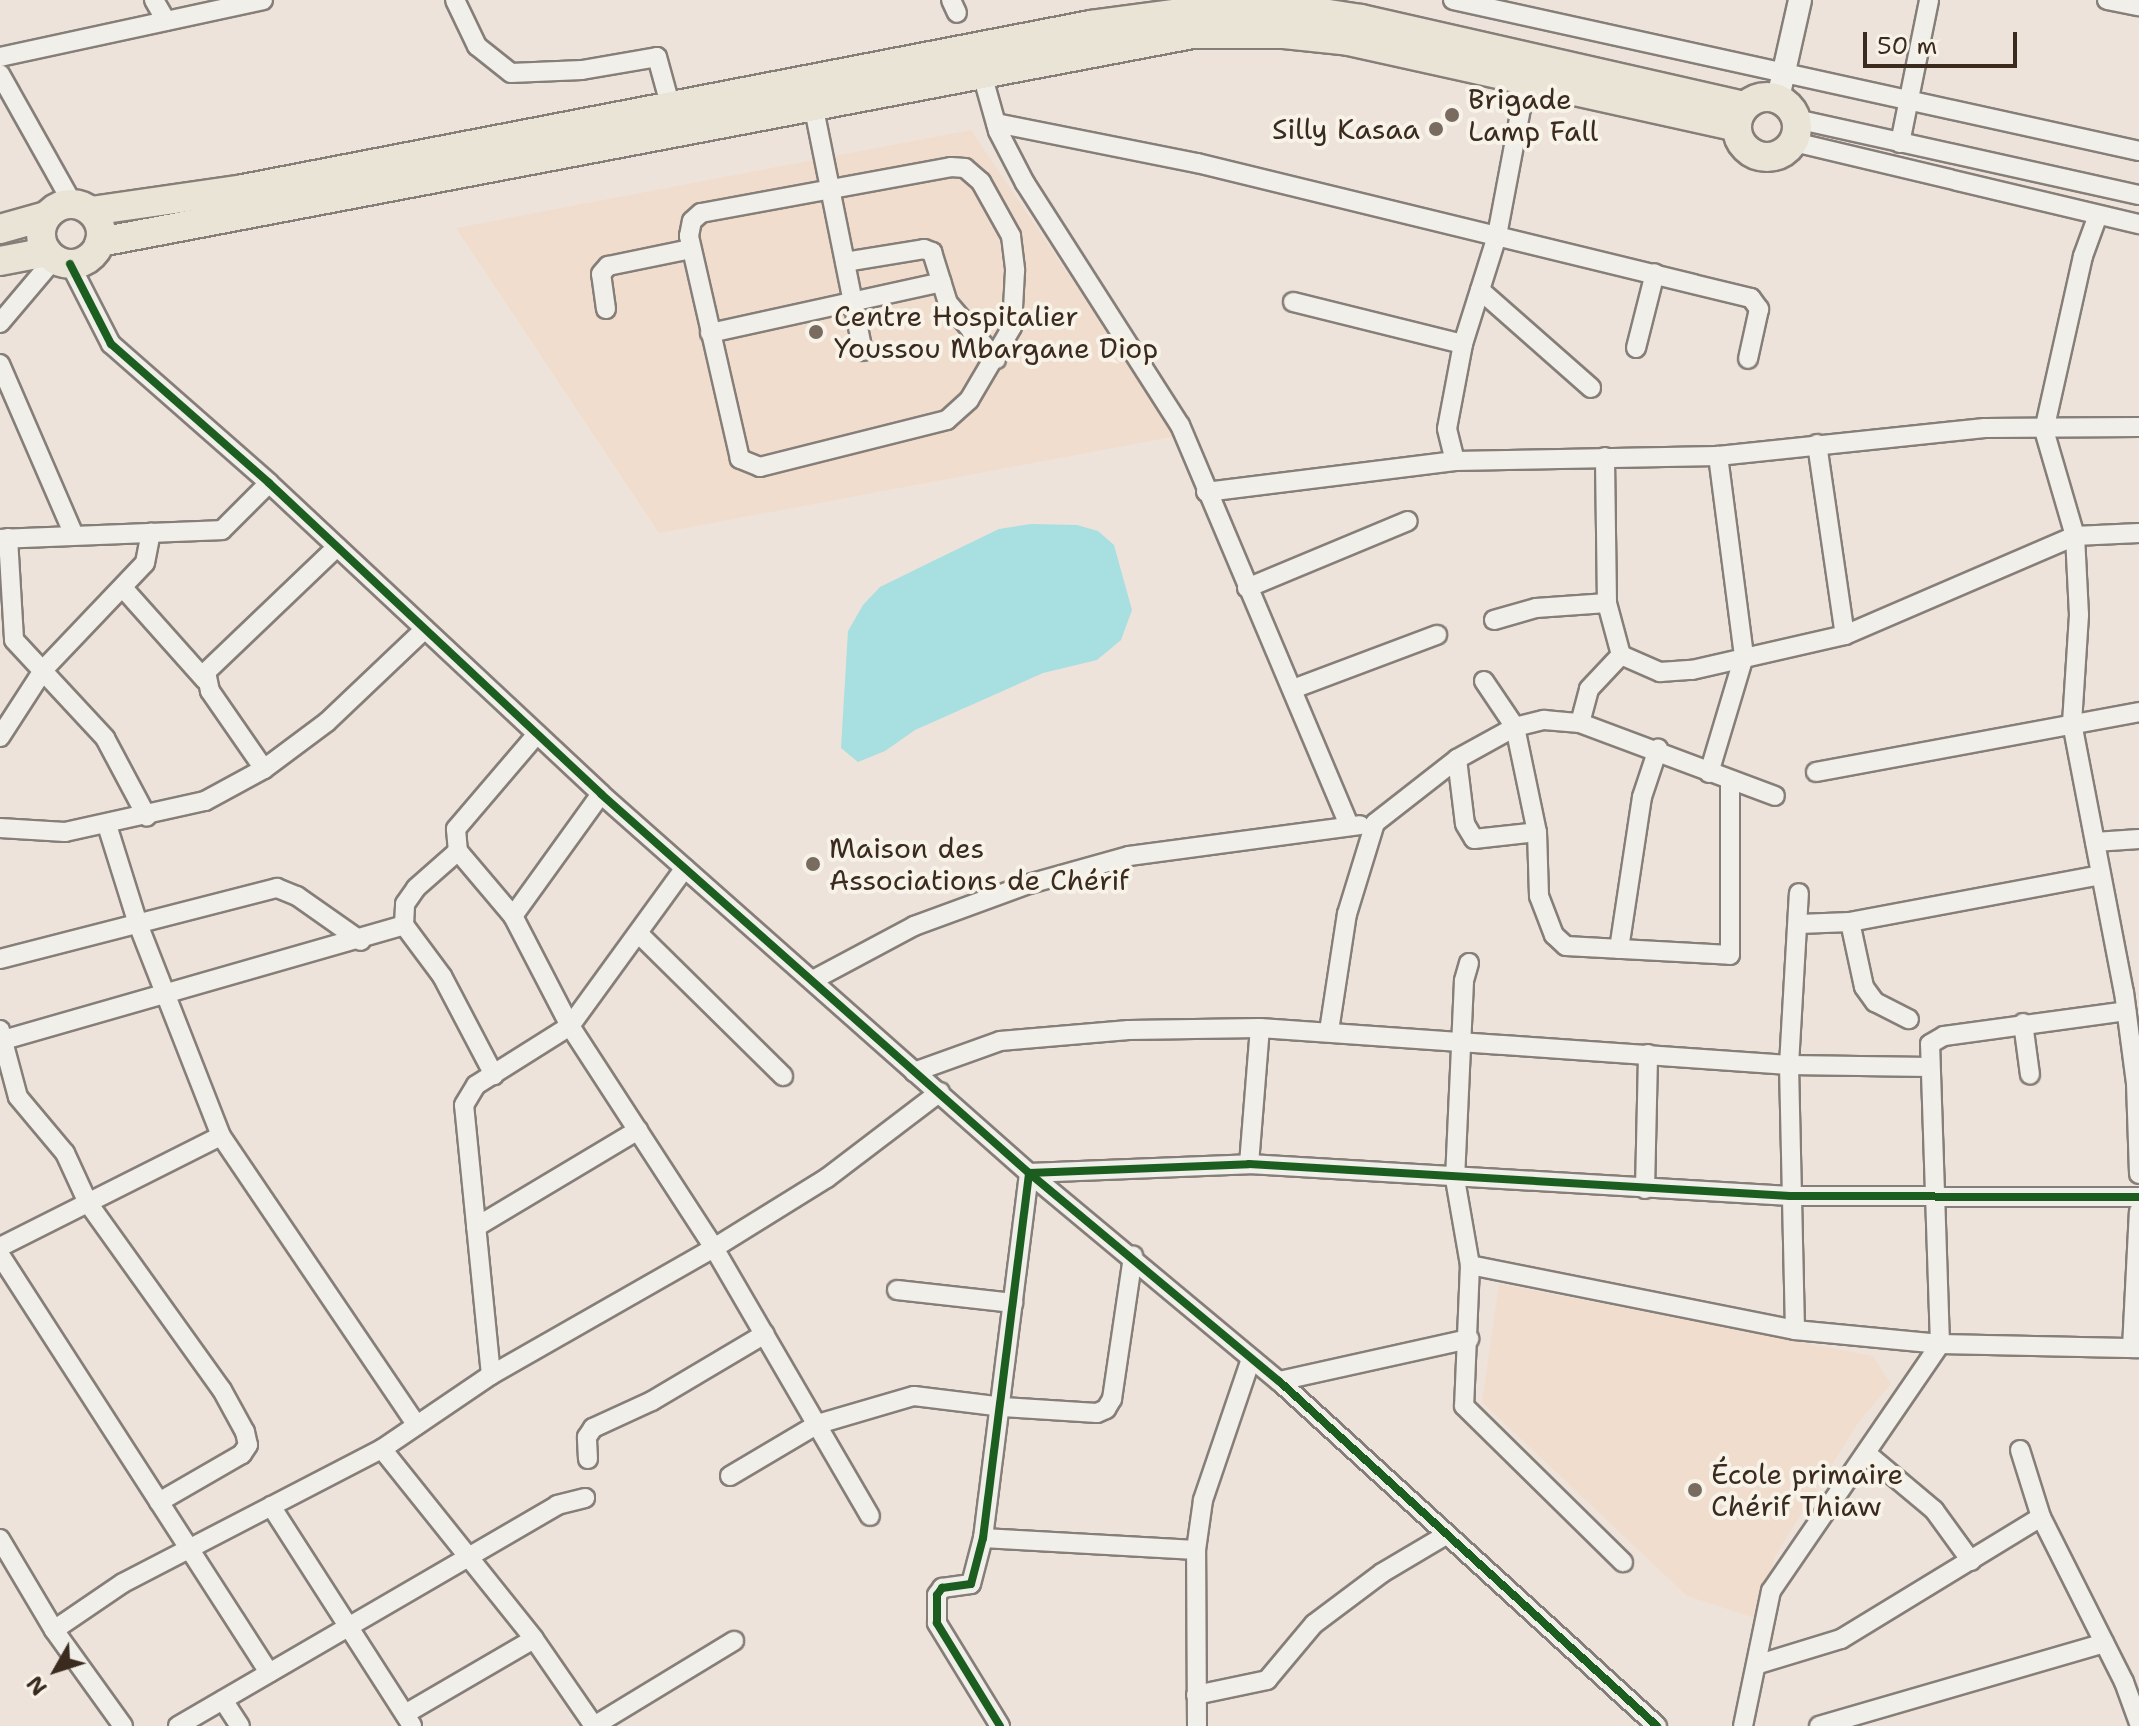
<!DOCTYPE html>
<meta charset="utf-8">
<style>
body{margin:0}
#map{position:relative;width:2139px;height:1726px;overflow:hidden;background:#ede3da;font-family:"Shantell Sans",sans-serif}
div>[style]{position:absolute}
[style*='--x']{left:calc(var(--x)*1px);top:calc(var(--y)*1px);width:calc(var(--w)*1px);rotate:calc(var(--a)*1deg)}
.built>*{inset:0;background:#f1ddcd}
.water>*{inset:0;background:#a8dfe0}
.roads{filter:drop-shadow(2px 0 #867e78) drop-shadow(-2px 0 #867e78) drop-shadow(0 2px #867e78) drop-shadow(0 -2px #867e78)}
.minor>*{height:18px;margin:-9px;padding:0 9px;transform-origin:9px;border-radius:9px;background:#f1efea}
.tertiary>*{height:22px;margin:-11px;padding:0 11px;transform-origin:11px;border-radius:11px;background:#f1efea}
.primary>*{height:28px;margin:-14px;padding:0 14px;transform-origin:14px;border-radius:14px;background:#eae4d7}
.primary>.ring{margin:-14px;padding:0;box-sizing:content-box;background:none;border:28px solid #eae4d7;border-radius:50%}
.cycleway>*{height:8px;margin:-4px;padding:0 4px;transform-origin:4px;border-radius:4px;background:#1b5e20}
.dots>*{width:22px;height:22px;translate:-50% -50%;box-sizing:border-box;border:4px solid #f7f3e8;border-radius:50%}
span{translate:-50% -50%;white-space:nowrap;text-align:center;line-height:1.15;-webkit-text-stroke:8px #f7f3e8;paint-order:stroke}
.poi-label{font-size:28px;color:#3b2a1e}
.left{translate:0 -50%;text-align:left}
.right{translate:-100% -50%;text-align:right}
.north{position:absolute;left:16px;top:1630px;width:80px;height:80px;-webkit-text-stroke:6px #f7f3e8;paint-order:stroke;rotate:231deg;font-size:22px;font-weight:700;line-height:32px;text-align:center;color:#3b2a1e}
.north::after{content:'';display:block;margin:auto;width:28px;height:36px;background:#3b2a1e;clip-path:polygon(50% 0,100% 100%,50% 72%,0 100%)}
.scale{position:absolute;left:1863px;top:32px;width:154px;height:36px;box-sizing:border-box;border:4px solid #3b2a1e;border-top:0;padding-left:10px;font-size:24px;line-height:28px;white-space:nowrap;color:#3b2a1e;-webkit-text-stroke:6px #f7f3e8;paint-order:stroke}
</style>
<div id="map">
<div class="built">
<i style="clip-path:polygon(971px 130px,1177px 436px,659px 533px,456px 228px)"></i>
<i style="clip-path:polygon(1499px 1284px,1873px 1356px,1891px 1384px,1858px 1423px,1775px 1556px,1758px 1619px,1687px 1596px,1482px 1402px)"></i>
</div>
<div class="water">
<i style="clip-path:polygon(1031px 524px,1077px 525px,1098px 531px,1114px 545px,1132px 610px,1121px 640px,1097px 660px,1043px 673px,915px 730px,885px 751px,858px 762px,841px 748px,848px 631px,863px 605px,880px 587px,937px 559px,999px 529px)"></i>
</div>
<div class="roads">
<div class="minor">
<i style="--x:154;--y:0;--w:24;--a:60"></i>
<i style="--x:455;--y:0;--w:51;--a:64.4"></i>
<i style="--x:477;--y:46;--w:43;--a:38.5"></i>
<i style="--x:511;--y:73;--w:71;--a:-2.4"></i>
<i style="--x:582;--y:70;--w:76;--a:-9.8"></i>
<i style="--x:657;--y:57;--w:53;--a:74.6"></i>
<i style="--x:951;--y:0;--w:14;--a:65"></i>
<i style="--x:1453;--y:0;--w:702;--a:12.41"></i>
<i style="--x:2107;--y:0;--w:33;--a:11"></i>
<i style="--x:0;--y:57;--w:269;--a:-12.2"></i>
<i style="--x:0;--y:74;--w:149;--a:60.7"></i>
<i style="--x:982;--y:74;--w:59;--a:74.3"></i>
<i style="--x:998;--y:131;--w:59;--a:62.6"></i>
<i style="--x:1025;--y:183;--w:287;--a:57.4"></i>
<i style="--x:1180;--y:425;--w:435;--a:67.1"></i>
<i style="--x:1526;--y:82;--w:157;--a:100.7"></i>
<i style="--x:1497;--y:236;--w:113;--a:107.5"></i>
<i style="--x:1463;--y:344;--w:86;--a:100.7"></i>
<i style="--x:1447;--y:429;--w:33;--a:76"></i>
<i style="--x:1455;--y:461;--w:263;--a:-1.1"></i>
<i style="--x:1718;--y:456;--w:268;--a:-6"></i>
<i style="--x:1985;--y:428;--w:154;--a:-0.4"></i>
<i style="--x:812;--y:99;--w:257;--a:78.6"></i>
<i style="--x:1796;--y:119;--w:351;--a:12.5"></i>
<i style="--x:996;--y:123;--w:205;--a:11.3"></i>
<i style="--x:1197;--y:163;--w:570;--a:13.7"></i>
<i style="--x:1751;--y:298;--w:14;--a:54"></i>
<i style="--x:1759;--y:309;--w:51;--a:102.4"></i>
<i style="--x:1794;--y:142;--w:355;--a:13.4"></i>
<i style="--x:1900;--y:143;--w:146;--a:-78.5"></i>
<i style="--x:951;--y:167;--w:14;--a:4"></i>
<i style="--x:965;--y:168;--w:21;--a:41"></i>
<i style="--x:981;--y:182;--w:62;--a:60.9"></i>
<i style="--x:1011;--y:236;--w:35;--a:83"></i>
<i style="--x:1015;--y:271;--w:56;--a:93.1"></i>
<i style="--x:1012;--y:327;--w:85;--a:120.5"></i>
<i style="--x:969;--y:400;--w:30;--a:138"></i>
<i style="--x:947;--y:420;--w:193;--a:165.9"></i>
<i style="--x:760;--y:467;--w:22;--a:-158"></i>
<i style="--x:740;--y:459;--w:229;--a:-102.9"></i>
<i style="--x:689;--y:236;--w:15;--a:-79"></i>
<i style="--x:692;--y:221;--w:12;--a:-42"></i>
<i style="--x:701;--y:213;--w:254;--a:-10.4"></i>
<i style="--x:2098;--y:215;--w:44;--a:110.1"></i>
<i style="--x:2083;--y:256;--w:178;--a:102.6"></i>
<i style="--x:2044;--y:430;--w:110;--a:73.7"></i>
<i style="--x:2075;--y:536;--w:79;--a:87.1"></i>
<i style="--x:2079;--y:615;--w:108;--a:93.7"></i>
<i style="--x:2072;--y:723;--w:274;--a:79.1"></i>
<i style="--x:2124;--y:992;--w:92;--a:82.5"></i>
<i style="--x:2136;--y:1083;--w:91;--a:88.1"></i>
<i style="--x:845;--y:262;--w:80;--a:-9.3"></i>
<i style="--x:924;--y:249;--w:9;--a:21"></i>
<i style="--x:932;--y:252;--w:53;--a:72.6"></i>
<i style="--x:948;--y:303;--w:74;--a:49.4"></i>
<i style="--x:70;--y:264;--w:90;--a:62.9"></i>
<i style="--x:111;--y:344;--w:210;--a:41.3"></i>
<i style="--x:269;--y:483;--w:455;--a:43.1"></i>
<i style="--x:601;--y:794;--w:572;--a:41.53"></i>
<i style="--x:1029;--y:1173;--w:325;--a:39.8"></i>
<i style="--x:1279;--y:1381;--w:512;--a:42.39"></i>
<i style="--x:1480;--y:290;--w:148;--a:41.4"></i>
<i style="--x:1293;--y:302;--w:175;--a:13.9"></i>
<i style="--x:606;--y:309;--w:35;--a:-98"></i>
<i style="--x:601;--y:274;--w:11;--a:-49"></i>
<i style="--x:608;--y:266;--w:85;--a:-11.6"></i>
<i style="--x:0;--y:323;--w:84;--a:-49.8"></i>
<i style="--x:710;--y:333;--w:237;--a:-12.4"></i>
<i style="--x:1636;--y:348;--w:77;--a:-75.8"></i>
<i style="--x:0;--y:364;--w:186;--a:66.6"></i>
<i style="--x:1817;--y:444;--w:193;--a:81.7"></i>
<i style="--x:1206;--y:492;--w:251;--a:-7.1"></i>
<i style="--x:8;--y:538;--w:102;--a:86.6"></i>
<i style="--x:14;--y:640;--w:134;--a:47.1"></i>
<i style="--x:105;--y:738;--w:89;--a:62"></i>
<i style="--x:0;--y:539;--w:222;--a:-2.3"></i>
<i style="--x:222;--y:530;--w:66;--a:-45"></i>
<i style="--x:1247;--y:588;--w:174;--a:-22.6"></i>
<i style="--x:124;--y:589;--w:122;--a:48.3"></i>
<i style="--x:1494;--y:620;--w:44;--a:-15.9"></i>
<i style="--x:1536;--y:608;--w:71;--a:-4"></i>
<i style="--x:1621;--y:655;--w:43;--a:23.6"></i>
<i style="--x:1660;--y:672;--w:32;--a:-4"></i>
<i style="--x:1692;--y:670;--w:157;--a:-12.9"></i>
<i style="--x:1845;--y:635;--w:250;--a:-23.3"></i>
<i style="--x:2075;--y:536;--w:64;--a:-2.7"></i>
<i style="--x:1484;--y:681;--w:55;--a:56"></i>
<i style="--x:1515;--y:727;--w:107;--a:78.2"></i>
<i style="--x:1537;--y:832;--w:64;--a:88.2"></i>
<i style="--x:1539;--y:896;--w:42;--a:69"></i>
<i style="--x:1554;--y:935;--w:16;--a:43"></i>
<i style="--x:1566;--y:946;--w:164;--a:3.1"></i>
<i style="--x:1730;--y:955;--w:171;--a:-90"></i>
<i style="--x:1293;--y:689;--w:154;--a:-20.6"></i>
<i style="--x:1580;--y:723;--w:35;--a:-75"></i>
<i style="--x:1589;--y:689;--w:47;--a:-46.7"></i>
<i style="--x:1621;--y:655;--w:54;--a:-105.1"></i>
<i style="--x:1607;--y:603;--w:146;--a:-90.8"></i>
<i style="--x:537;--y:734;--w:125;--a:130.5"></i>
<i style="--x:456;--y:829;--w:22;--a:85"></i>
<i style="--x:458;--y:851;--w:85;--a:49.8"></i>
<i style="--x:513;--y:916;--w:124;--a:62.6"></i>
<i style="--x:570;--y:1026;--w:265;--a:57"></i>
<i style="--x:714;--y:1248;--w:310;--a:59.8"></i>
<i style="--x:0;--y:737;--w:81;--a:-57.1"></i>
<i style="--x:44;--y:669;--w:146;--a:-46.4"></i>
<i style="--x:145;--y:563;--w:31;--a:-79"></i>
<i style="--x:1457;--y:759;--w:65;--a:83"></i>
<i style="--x:1465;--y:824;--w:17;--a:59"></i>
<i style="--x:1474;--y:839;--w:63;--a:-6.3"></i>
<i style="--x:264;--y:769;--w:95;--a:-124.7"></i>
<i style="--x:210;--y:691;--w:19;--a:-102"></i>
<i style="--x:206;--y:672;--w:181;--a:-43.7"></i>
<i style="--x:1816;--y:772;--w:329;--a:-10.5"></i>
<i style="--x:1709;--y:773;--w:122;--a:-73.3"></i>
<i style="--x:1744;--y:656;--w:202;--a:-97.4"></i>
<i style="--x:107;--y:825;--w:104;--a:72.6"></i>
<i style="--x:138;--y:924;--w:228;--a:68.6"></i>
<i style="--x:221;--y:1136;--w:349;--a:55.9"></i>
<i style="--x:0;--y:828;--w:65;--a:3.5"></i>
<i style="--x:65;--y:832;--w:143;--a:-12.5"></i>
<i style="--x:205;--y:801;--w:67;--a:-28.5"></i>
<i style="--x:264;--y:769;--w:79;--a:-36.7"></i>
<i style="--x:327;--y:722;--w:135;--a:-43.5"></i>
<i style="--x:2095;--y:842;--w:44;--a:-3.9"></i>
<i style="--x:513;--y:916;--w:150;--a:-54.2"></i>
<i style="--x:1850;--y:922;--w:66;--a:77.8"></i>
<i style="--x:1864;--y:987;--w:19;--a:54"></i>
<i style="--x:1875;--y:1002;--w:38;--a:27"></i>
<i style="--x:1799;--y:924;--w:51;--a:-2.2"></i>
<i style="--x:1850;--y:922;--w:255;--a:-10.6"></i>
<i style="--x:404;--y:925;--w:21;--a:-87"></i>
<i style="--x:405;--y:904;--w:19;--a:-55"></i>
<i style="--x:416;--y:888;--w:56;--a:-41.4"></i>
<i style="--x:640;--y:935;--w:201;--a:44.6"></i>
<i style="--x:1619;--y:949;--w:154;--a:-81.4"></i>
<i style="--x:1642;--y:797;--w:51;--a:-71.6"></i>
<i style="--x:0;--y:959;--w:286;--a:-14.4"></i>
<i style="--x:277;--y:888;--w:22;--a:22"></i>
<i style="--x:297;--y:896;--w:78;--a:35.1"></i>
<i style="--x:1469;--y:963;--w:19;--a:106"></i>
<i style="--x:1464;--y:981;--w:198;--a:92.6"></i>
<i style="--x:1455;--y:1179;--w:87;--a:80.1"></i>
<i style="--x:1470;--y:1265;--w:141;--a:92.4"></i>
<i style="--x:1464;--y:1406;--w:223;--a:44.5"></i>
<i style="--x:813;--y:980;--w:115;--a:-28.1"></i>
<i style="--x:914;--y:926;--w:122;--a:-20.1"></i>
<i style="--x:1029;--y:884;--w:104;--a:-15.6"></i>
<i style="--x:1129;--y:856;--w:233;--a:-7.6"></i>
<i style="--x:2023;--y:1023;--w:52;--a:82.3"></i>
<i style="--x:0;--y:1030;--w:69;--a:75"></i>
<i style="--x:18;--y:1097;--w:73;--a:50"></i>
<i style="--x:65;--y:1153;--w:55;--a:65.3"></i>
<i style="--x:88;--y:1203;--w:230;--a:54.4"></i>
<i style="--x:222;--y:1390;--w:48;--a:61.3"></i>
<i style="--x:245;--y:1432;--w:13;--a:77"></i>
<i style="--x:248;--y:1445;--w:11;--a:124"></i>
<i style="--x:242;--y:1454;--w:96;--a:150"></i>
<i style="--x:1329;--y:1031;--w:118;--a:-81.3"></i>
<i style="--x:1347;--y:914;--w:95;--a:-72.9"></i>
<i style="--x:1375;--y:823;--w:104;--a:-38"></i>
<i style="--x:1457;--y:759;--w:66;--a:-28.9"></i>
<i style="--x:1515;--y:727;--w:30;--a:-14"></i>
<i style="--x:1544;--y:720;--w:36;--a:5"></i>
<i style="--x:1580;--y:723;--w:208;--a:20.5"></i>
<i style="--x:0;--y:1041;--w:420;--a:-16"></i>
<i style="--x:404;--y:925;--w:64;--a:53.3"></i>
<i style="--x:442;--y:976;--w:112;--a:62.3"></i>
<i style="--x:914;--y:1072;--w:91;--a:-19.8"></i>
<i style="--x:1000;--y:1041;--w:129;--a:-4.9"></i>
<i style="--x:1129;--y:1030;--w:131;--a:-0.9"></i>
<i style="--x:1260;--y:1028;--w:530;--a:4"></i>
<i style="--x:1789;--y:1065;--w:141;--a:0.8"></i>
<i style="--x:1249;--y:1164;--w:136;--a:-85.4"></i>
<i style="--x:1645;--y:1189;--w:135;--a:-88.7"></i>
<i style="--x:476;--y:1227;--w:189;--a:-30.9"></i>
<i style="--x:0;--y:1247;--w:247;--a:-26.7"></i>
<i style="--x:0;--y:1255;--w:497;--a:57.2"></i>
<i style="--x:1470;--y:1265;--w:331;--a:11.3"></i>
<i style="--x:1795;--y:1330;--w:146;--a:5.5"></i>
<i style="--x:1940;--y:1344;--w:199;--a:1.2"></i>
<i style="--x:897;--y:1290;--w:117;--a:6.4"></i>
<i style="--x:1795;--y:1330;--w:265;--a:-91.3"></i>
<i style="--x:1789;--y:1065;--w:172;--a:-86.7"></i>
<i style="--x:2132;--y:1348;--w:137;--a:-87.1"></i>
<i style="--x:491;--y:1375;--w:271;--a:-95.7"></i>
<i style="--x:464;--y:1105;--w:23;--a:-59"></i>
<i style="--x:476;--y:1085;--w:111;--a:-32.1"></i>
<i style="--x:570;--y:1026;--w:195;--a:-54"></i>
<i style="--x:1279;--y:1381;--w:195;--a:-12.5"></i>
<i style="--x:382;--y:1449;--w:243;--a:51.3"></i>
<i style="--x:534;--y:1639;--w:106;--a:55.4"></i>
<i style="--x:2020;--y:1450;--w:70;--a:72.6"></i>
<i style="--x:2041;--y:1517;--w:185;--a:63.3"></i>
<i style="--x:2124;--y:1682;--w:44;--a:69.9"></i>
<i style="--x:1866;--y:1453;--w:89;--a:40"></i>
<i style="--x:1934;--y:1510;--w:63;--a:54"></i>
<i style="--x:588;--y:1459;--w:22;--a:-93"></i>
<i style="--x:587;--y:1437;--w:11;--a:-56"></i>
<i style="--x:593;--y:1428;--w:65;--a:-24.6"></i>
<i style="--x:652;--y:1401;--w:131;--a:-30.7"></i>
<i style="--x:730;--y:1476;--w:102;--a:-30.6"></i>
<i style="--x:818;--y:1424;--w:100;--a:-16.3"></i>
<i style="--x:914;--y:1396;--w:90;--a:7"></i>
<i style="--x:1003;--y:1407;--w:94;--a:3.7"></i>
<i style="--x:1097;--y:1413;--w:10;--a:-24"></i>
<i style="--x:1106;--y:1409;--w:12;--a:-59"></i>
<i style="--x:1112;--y:1399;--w:145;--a:-81.6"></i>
<i style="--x:271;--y:1506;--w:261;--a:57.3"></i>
<i style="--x:983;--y:1538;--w:213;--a:3.2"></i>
<i style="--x:0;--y:1539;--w:106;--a:59.3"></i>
<i style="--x:54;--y:1630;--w:118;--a:54.3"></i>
<i style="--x:54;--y:1630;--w:83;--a:-34.3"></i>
<i style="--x:123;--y:1583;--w:292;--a:-27.4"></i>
<i style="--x:382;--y:1449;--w:132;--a:-34.2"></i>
<i style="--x:491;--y:1375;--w:257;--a:-29.7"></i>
<i style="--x:714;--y:1248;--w:133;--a:-31.8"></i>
<i style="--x:827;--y:1178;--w:142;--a:-37.3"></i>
<i style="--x:1759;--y:1664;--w:86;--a:-17"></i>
<i style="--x:1841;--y:1639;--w:234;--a:-31.4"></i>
<i style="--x:1196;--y:1695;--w:73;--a:-11.9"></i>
<i style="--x:1267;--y:1680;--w:73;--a:-50"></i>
<i style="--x:1314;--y:1624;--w:85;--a:-36.9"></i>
<i style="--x:1382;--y:1573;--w:74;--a:-30.7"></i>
<i style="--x:223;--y:1700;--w:31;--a:57"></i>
<i style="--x:405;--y:1714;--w:149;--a:-30.2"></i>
<i style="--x:178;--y:1726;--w:439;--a:-30.2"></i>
<i style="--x:557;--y:1505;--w:29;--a:-14"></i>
<i style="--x:594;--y:1726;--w:164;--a:-31.3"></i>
<i style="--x:1000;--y:1726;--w:121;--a:-121.5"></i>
<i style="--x:937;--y:1623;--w:28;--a:-90"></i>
<i style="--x:937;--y:1595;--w:9;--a:-54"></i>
<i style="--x:942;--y:1588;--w:29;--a:-8"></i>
<i style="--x:971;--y:1584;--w:48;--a:-75.4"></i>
<i style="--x:983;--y:1538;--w:368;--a:-82.8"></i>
<i style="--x:1029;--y:1173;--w:220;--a:-2.3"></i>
<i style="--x:1249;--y:1164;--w:542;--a:3.39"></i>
<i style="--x:1790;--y:1196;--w:349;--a:0.2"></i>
<i style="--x:1197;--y:1726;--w:176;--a:-90.3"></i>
<i style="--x:1196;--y:1550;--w:50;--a:-82"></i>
<i style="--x:1203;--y:1500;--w:149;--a:-71.2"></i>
<i style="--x:1743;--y:1726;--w:138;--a:-78.3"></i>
<i style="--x:1771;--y:1591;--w:299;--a:-55.6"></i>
<i style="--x:1940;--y:1344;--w:300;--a:-91.9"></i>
<i style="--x:1930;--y:1044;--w:16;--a:-30"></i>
<i style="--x:1944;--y:1036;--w:184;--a:-7.8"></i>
<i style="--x:1819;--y:1726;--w:297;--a:-16.2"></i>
</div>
<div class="tertiary">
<i style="--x:1778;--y:98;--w:100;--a:-77.3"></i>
</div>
<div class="primary">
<i class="ring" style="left:1737px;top:97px;width:32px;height:32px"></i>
<i class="ring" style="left:41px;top:204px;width:32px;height:32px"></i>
<i style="--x:91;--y:211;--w:154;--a:-8.2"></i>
<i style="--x:243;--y:189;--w:864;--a:-10.95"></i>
<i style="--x:1091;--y:25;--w:114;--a:-7.6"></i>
<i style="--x:1204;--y:10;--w:93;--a:-0.6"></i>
<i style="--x:1297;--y:9;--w:65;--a:8.9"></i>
<i style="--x:1361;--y:19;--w:393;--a:12.8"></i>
<i style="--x:0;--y:229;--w:48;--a:-15.8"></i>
<i style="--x:100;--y:242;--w:1112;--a:-10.78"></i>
<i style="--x:1192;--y:34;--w:92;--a:0"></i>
<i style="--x:1284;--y:34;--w:65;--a:6.1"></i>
<i style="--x:1349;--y:41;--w:397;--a:12.5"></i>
<i style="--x:0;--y:261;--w:48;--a:-10.8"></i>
</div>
</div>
<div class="cycleway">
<i style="--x:70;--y:264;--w:90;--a:62.9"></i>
<i style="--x:111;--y:344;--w:210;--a:41.3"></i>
<i style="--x:269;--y:483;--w:455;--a:43.1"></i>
<i style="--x:601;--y:794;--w:572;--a:41.53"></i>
<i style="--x:1029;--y:1173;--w:325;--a:39.8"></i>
<i style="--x:1279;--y:1381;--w:512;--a:42.39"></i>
<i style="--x:1000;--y:1726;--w:121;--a:-121.5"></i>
<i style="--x:937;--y:1623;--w:28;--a:-90"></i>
<i style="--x:937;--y:1595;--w:9;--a:-54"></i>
<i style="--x:942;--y:1588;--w:29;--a:-8"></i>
<i style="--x:971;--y:1584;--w:48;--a:-75.4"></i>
<i style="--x:983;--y:1538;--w:368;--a:-82.8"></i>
<i style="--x:1029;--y:1173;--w:220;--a:-2.3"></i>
<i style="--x:1249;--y:1164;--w:542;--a:3.39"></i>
<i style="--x:1790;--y:1196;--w:349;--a:0.2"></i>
</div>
<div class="dots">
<i style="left:1452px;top:115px;background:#796b60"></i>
<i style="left:1436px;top:129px;background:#796b60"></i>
<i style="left:816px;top:332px;background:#796b60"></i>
<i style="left:813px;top:864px;background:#796b60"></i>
<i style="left:1695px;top:1490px;background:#796b60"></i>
</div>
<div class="poi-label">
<span class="left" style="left:1468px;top:115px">Brigade<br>Lamp Fall</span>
<span class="right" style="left:1420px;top:129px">Silly Kasaa</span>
<span class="left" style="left:834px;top:332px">Centre Hospitalier<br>Youssou Mbargane Diop</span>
<span class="left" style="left:829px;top:864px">Maison des<br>Associations de Chérif</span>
<span class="left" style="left:1711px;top:1490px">École primaire<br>Chérif Thiaw</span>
</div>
<div class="north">N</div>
<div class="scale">50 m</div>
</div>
